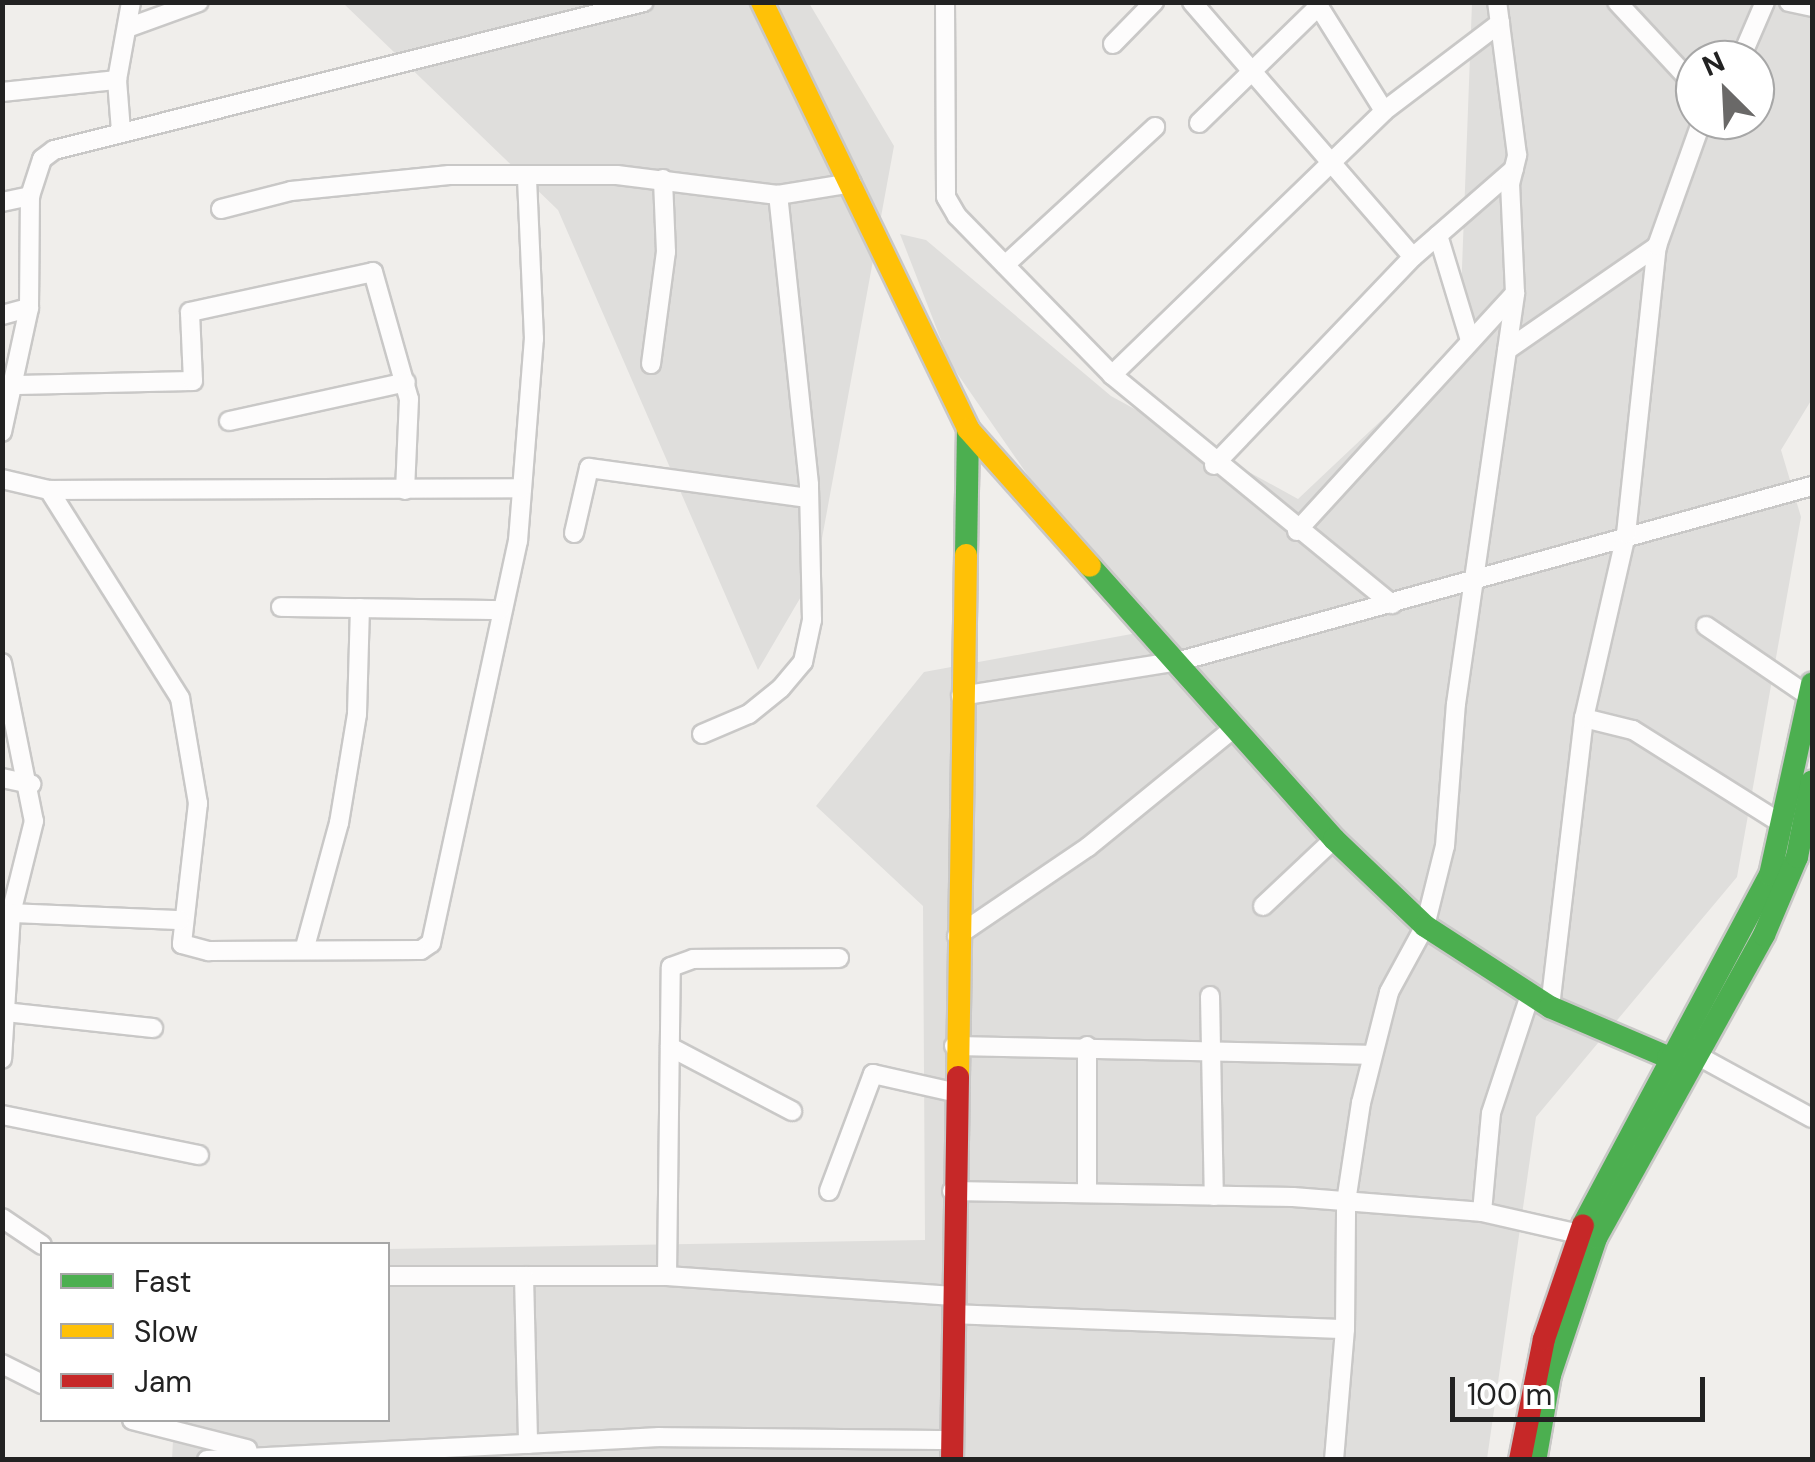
<!DOCTYPE html>
<style>
body{margin:0}
#map{position:relative;width:1815px;height:1462px;overflow:hidden;background:#f0eeeb;font-family:"DM Sans",sans-serif}
div>[style]{position:absolute}
[style*='--x']{left:calc(var(--x)*1px);top:calc(var(--y)*1px);width:calc(var(--w)*1px);rotate:calc(var(--a)*1deg)}
.residential>*{inset:0;background:#dfdedc}
.roads{filter:drop-shadow(2px 0 #c9c8c7) drop-shadow(-2px 0 #c9c8c7) drop-shadow(0 2px #c9c8c7) drop-shadow(0 -2px #c9c8c7)}
.street>*{height:18px;margin:-9px;padding:0 9px;transform-origin:9px;border-radius:9px;background:#fdfcfc}
.fast>*{height:22px;margin:-11px;padding:0 11px;transform-origin:11px;border-radius:11px;background:#4caf50}
.slow>*{height:22px;margin:-11px;padding:0 11px;transform-origin:11px;border-radius:11px;background:#ffc107}
.jam>*{height:22px;margin:-11px;padding:0 11px;transform-origin:11px;border-radius:11px;background:#c62828}
span{translate:-50% -50%;white-space:nowrap;text-align:center;line-height:1.15;-webkit-text-stroke:8px #fff;paint-order:stroke}
.frame{position:absolute;inset:0;border:5px solid #222;pointer-events:none}
.legend{position:absolute;left:40px;top:1242px;width:350px;height:180px;box-sizing:border-box;background:#fff;border:2px solid #a7a7a7;margin:0;padding:12px 18px;list-style:none;font-size:30px;color:#222}
.legend li{display:flex;align-items:center;gap:20px;height:50px}
.legend b{width:50px;border:2px solid #a7a7a7}
.north{position:absolute;left:1675px;top:40px;width:100px;height:100px;box-sizing:border-box;background:#fff;border:2px solid #a7a7a7;border-radius:50%;rotate:336deg;font-size:28px;font-weight:700;line-height:40px;text-align:center;color:#222}
.north::after{content:'';display:block;margin:auto;width:35px;height:45px;background:#6a6968;clip-path:polygon(50% 0,100% 100%,50% 72%,0 100%)}
.scale{position:absolute;left:1450px;top:1377px;width:255px;height:45px;box-sizing:border-box;border:5px solid #222;border-top:0;padding-left:12px;font-size:30px;line-height:35px;white-space:nowrap;color:#222;-webkit-text-stroke:8px #fff;paint-order:stroke}
</style>
<div id="map">
<div class="residential">
<i style="clip-path:polygon(343px 3px,809px 3px,894px 146px,816px 571px,758px 670px,558px 210px)"></i>
<i style="clip-path:polygon(evenodd,1472px 3px,1812px 3px,1812px 399px,1781px 450px,1801px 517px,1737px 877px,1536px 1117px,1487px 1459px,172px 1460px,174px 1420px,388px 1420px,388px 1249px,925px 1240px,923px 906px,816px 806px,924px 672px,1137px 633px,950px 363px,900px 234px,926px 240px,1111px 396px,1298px 499px,1459px 347px,1472px 3px,1695px 60px,1755px 60px,1755px 120px,1695px 120px,1695px 60px)"></i>
</div>
<div class="roads">
<div class="street">
<i style="--x:945;--y:2;--w:195;--a:89.7"></i>
<i style="--x:946;--y:197;--w:22;--a:60"></i>
<i style="--x:957;--y:216;--w:222;--a:45.7"></i>
<i style="--x:1112;--y:375;--w:362;--a:39.3"></i>
<i style="--x:1192;--y:2;--w:337;--a:49.1"></i>
<i style="--x:1316;--y:2;--w:128;--a:58"></i>
<i style="--x:1617;--y:2;--w:115;--a:47.1"></i>
<i style="--x:1789;--y:2;--w:24;--a:12"></i>
<i style="--x:130;--y:27;--w:73;--a:-19.9"></i>
<i style="--x:1113;--y:44;--w:59;--a:-45.7"></i>
<i style="--x:1740;--y:60;--w:63;--a:-66.7"></i>
<i style="--x:2;--y:92;--w:116;--a:-6"></i>
<i style="--x:1199;--y:123;--w:168;--a:-44.3"></i>
<i style="--x:121;--y:131;--w:51;--a:-94.5"></i>
<i style="--x:117;--y:80;--w:79;--a:-79.8"></i>
<i style="--x:2;--y:202;--w:29;--a:-12"></i>
<i style="--x:221;--y:209;--w:72;--a:-14.4"></i>
<i style="--x:291;--y:191;--w:159;--a:-5.8"></i>
<i style="--x:449;--y:175;--w:168;--a:0"></i>
<i style="--x:617;--y:175;--w:162;--a:7.1"></i>
<i style="--x:778;--y:195;--w:75;--a:-9.2"></i>
<i style="--x:1438;--y:235;--w:110;--a:73.1"></i>
<i style="--x:1005;--y:265;--w:204;--a:-42.6"></i>
<i style="--x:2;--y:315;--w:28;--a:-15"></i>
<i style="--x:1507;--y:350;--w:183;--a:-34.7"></i>
<i style="--x:651;--y:364;--w:113;--a:-82.4"></i>
<i style="--x:666;--y:252;--w:73;--a:-92.4"></i>
<i style="--x:1112;--y:375;--w:379;--a:-44.1"></i>
<i style="--x:1384;--y:111;--w:146;--a:-37.2"></i>
<i style="--x:16;--y:385;--w:177;--a:-1.3"></i>
<i style="--x:193;--y:381;--w:69;--a:-92.5"></i>
<i style="--x:190;--y:312;--w:187;--a:-12.3"></i>
<i style="--x:373;--y:272;--w:132;--a:74.2"></i>
<i style="--x:409;--y:399;--w:91;--a:92.5"></i>
<i style="--x:229;--y:421;--w:181;--a:-12.4"></i>
<i style="--x:2;--y:432;--w:127;--a:-77.7"></i>
<i style="--x:29;--y:308;--w:112;--a:-89.5"></i>
<i style="--x:30;--y:196;--w:39;--a:-72"></i>
<i style="--x:42;--y:159;--w:15;--a:-37"></i>
<i style="--x:54;--y:150;--w:608;--a:-14.08"></i>
<i style="--x:1214;--y:465;--w:288;--a:-46.3"></i>
<i style="--x:1413;--y:257;--w:134;--a:-41.1"></i>
<i style="--x:2;--y:479;--w:48;--a:13.2"></i>
<i style="--x:49;--y:490;--w:246;--a:57.8"></i>
<i style="--x:180;--y:698;--w:107;--a:80.3"></i>
<i style="--x:198;--y:803;--w:142;--a:96.5"></i>
<i style="--x:182;--y:944;--w:28;--a:15"></i>
<i style="--x:209;--y:951;--w:212;--a:-0.3"></i>
<i style="--x:421;--y:950;--w:12;--a:-35"></i>
<i style="--x:431;--y:943;--w:411;--a:-77.8"></i>
<i style="--x:518;--y:541;--w:203;--a:-85.5"></i>
<i style="--x:534;--y:339;--w:163;--a:-92.5"></i>
<i style="--x:49;--y:490;--w:473;--a:-0.2"></i>
<i style="--x:1297;--y:531;--w:323;--a:-47.5"></i>
<i style="--x:574;--y:533;--w:67;--a:-77"></i>
<i style="--x:589;--y:468;--w:221;--a:7.8"></i>
<i style="--x:281;--y:607;--w:219;--a:0.8"></i>
<i style="--x:1706;--y:626;--w:126;--a:34.3"></i>
<i style="--x:2;--y:663;--w:161;--a:78.6"></i>
<i style="--x:34;--y:821;--w:95;--a:104"></i>
<i style="--x:11;--y:913;--w:146;--a:93.5"></i>
<i style="--x:961;--y:696;--w:222;--a:-9.1"></i>
<i style="--x:1180;--y:661;--w:656;--a:-15.48"></i>
<i style="--x:1584;--y:718;--w:50;--a:13.8"></i>
<i style="--x:1633;--y:730;--w:178;--a:32.2"></i>
<i style="--x:702;--y:734;--w:51;--a:-23.1"></i>
<i style="--x:749;--y:714;--w:41;--a:-39.1"></i>
<i style="--x:781;--y:688;--w:34;--a:-50"></i>
<i style="--x:803;--y:662;--w:43;--a:-77.9"></i>
<i style="--x:812;--y:620;--w:136;--a:-91.3"></i>
<i style="--x:809;--y:484;--w:291;--a:-96.1"></i>
<i style="--x:2;--y:778;--w:30;--a:12"></i>
<i style="--x:1263;--y:906;--w:98;--a:-43.3"></i>
<i style="--x:11;--y:913;--w:169;--a:2.4"></i>
<i style="--x:957;--y:936;--w:158;--a:-34.2"></i>
<i style="--x:1088;--y:847;--w:190;--a:-39.2"></i>
<i style="--x:305;--y:947;--w:129;--a:-74.7"></i>
<i style="--x:339;--y:823;--w:110;--a:-80.6"></i>
<i style="--x:357;--y:714;--w:106;--a:-88.4"></i>
<i style="--x:1210;--y:996;--w:200;--a:88.9"></i>
<i style="--x:1550;--y:1007;--w:291;--a:-83.3"></i>
<i style="--x:1584;--y:718;--w:189;--a:-77.1"></i>
<i style="--x:1626;--y:534;--w:290;--a:-83.9"></i>
<i style="--x:1657;--y:246;--w:134;--a:-70.3"></i>
<i style="--x:5;--y:1012;--w:149;--a:6.2"></i>
<i style="--x:954;--y:1046;--w:415;--a:1.2"></i>
<i style="--x:1087;--y:1046;--w:145;--a:90"></i>
<i style="--x:670;--y:1047;--w:138;--a:27.7"></i>
<i style="--x:1689;--y:1051;--w:140;--a:28.6"></i>
<i style="--x:2;--y:1115;--w:201;--a:11.5"></i>
<i style="--x:829;--y:1191;--w:125;--a:-69.4"></i>
<i style="--x:873;--y:1074;--w:82;--a:12.7"></i>
<i style="--x:952;--y:1191;--w:341;--a:1"></i>
<i style="--x:1293;--y:1197;--w:190;--a:4.5"></i>
<i style="--x:1482;--y:1212;--w:109;--a:12.8"></i>
<i style="--x:1482;--y:1212;--w:99;--a:-84.8"></i>
<i style="--x:1491;--y:1113;--w:124;--a:-71.7"></i>
<i style="--x:2;--y:1218;--w:48;--a:34"></i>
<i style="--x:388;--y:1276;--w:279;--a:0"></i>
<i style="--x:667;--y:1276;--w:287;--a:4"></i>
<i style="--x:524;--y:1276;--w:168;--a:88.6"></i>
<i style="--x:667;--y:1276;--w:309;--a:-89.3"></i>
<i style="--x:671;--y:967;--w:23;--a:-20"></i>
<i style="--x:693;--y:959;--w:146;--a:-0.4"></i>
<i style="--x:953;--y:1314;--w:392;--a:2.2"></i>
<i style="--x:1345;--y:1329;--w:127;--a:-89.5"></i>
<i style="--x:1346;--y:1202;--w:100;--a:-81.4"></i>
<i style="--x:1361;--y:1103;--w:114;--a:-75.8"></i>
<i style="--x:1389;--y:992;--w:75;--a:-61.4"></i>
<i style="--x:1425;--y:926;--w:82;--a:-76"></i>
<i style="--x:1445;--y:846;--w:142;--a:-85.6"></i>
<i style="--x:1456;--y:704;--w:415;--a:-81.8"></i>
<i style="--x:1515;--y:293;--w:109;--a:-92.6"></i>
<i style="--x:1510;--y:184;--w:30;--a:-76"></i>
<i style="--x:1517;--y:155;--w:154;--a:-97.4"></i>
<i style="--x:2;--y:1364;--w:45;--a:26.6"></i>
<i style="--x:132;--y:1420;--w:119;--a:14.2"></i>
<i style="--x:207;--y:1460;--w:453;--a:-2.9"></i>
<i style="--x:659;--y:1437;--w:294;--a:0.6"></i>
<i style="--x:1334;--y:1460;--w:131;--a:-85.2"></i>
</div>
<div class="fast">
<i style="--x:966;--y:555;--w:126;--a:-89.1"></i>
<i style="--x:1090;--y:566;--w:366;--a:48.2"></i>
<i style="--x:1334;--y:839;--w:126;--a:43.7"></i>
<i style="--x:1425;--y:926;--w:149;--a:32.9"></i>
<i style="--x:1550;--y:1007;--w:128;--a:23"></i>
<i style="--x:1668;--y:1057;--w:23;--a:47"></i>
<i style="--x:1583;--y:1225;--w:397;--a:-61.9"></i>
<i style="--x:1770;--y:875;--w:196;--a:-77.6"></i>
<i style="--x:1536;--y:1456;--w:82;--a:-80.2"></i>
<i style="--x:1550;--y:1375;--w:145;--a:-71.4"></i>
<i style="--x:1596;--y:1238;--w:346;--a:-61"></i>
<i style="--x:1764;--y:935;--w:85;--a:-67.1"></i>
<i style="--x:1797;--y:857;--w:77;--a:-78.8"></i>
</div>
<div class="slow">
<i style="--x:762;--y:2;--w:474;--a:64.2"></i>
<i style="--x:968;--y:429;--w:183;--a:48.3"></i>
<i style="--x:958;--y:1077;--w:522;--a:-89.12"></i>
</div>
<div class="jam">
<i style="--x:952;--y:1460;--w:383;--a:-89.1"></i>
<i style="--x:1520;--y:1460;--w:123;--a:-78.8"></i>
<i style="--x:1544;--y:1339;--w:120;--a:-71.1"></i>
</div>
</div>
<div class="frame"></div>
<ul class="legend">
<li><b style="height:12px;background:#4caf50"></b>Fast</li>
<li><b style="height:12px;background:#ffc107"></b>Slow</li>
<li><b style="height:12px;background:#c62828"></b>Jam</li>
</ul>
<div class="north">N</div>
<div class="scale">100 m</div>
</div>
